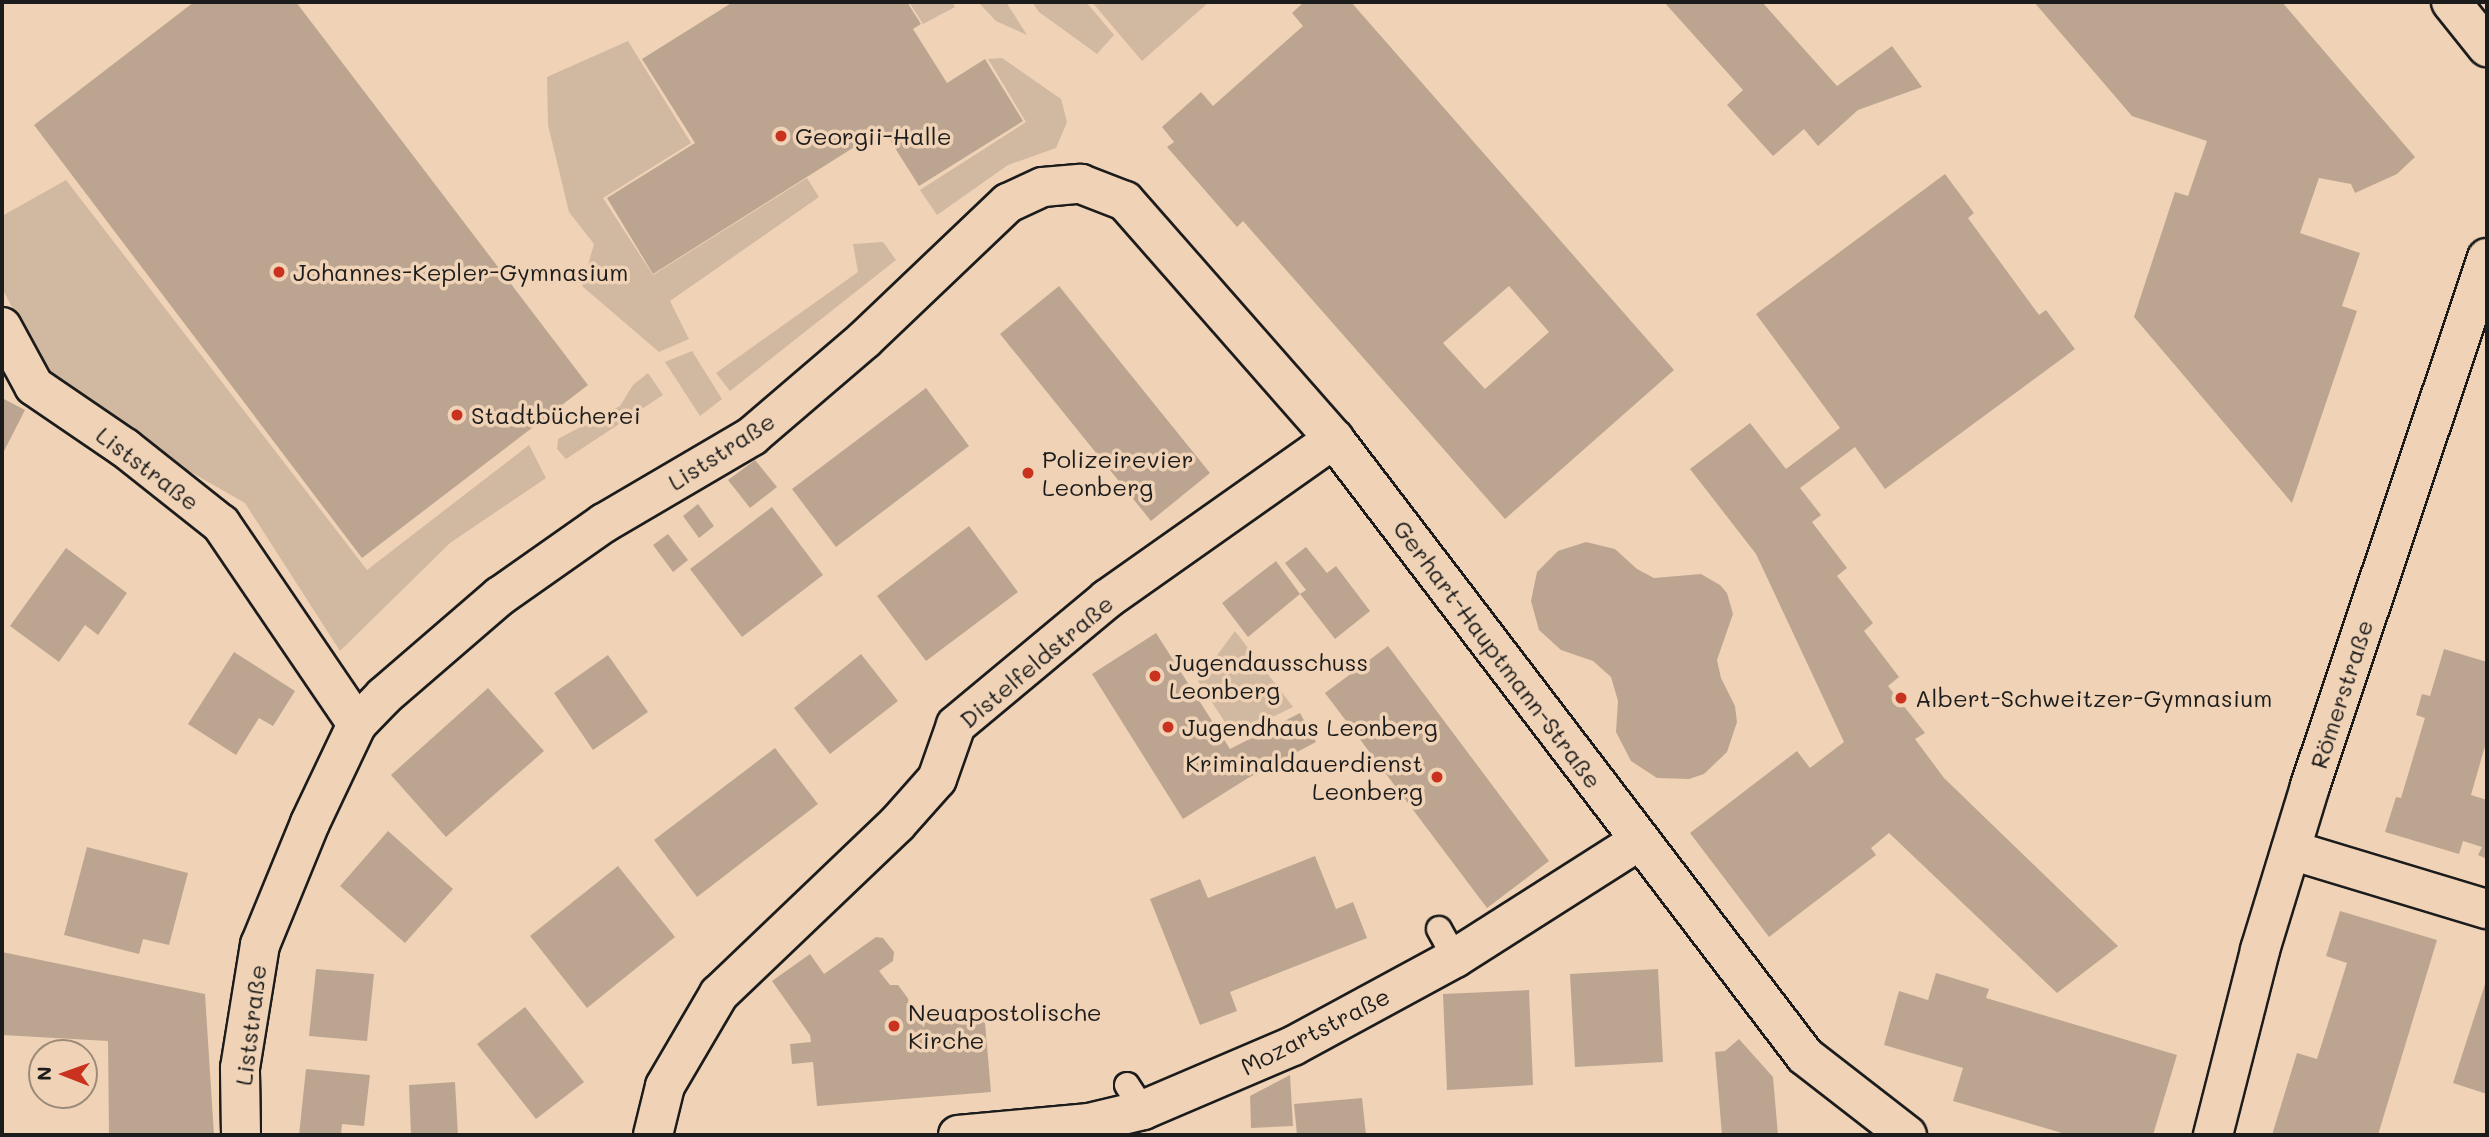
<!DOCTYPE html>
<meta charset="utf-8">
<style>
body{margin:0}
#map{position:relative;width:2489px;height:1137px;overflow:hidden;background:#f0d3b6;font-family:Mali,sans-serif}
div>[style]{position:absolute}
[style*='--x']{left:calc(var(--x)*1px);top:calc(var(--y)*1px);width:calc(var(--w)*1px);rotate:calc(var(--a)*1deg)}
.green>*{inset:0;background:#d1b8a0}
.building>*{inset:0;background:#bca590}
.roads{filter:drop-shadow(2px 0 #1c1c1c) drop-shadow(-2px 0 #1c1c1c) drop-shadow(0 2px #1c1c1c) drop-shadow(0 -2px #1c1c1c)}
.service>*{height:24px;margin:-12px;padding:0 12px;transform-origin:12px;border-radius:12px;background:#f0d3b6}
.minor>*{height:38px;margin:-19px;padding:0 19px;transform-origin:19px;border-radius:19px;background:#f0d3b6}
.tertiary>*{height:38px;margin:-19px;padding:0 19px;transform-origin:19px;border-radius:19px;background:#f0d3b6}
.secondary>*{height:38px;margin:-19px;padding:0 19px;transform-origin:19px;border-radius:19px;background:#f0d3b6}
.dots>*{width:19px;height:19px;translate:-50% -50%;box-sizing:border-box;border:4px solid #f0d3b6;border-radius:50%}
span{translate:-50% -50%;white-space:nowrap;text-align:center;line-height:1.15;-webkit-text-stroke:7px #f0d3b6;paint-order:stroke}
.poi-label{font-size:24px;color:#1c1c1c}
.left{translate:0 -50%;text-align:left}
.right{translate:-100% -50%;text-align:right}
.street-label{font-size:24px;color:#1c1c1c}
.frame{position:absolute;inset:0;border:4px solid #1c1c1c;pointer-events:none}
.north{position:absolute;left:28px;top:1039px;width:70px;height:70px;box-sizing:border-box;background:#f0d3b6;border:2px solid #9b8a78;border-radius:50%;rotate:271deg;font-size:19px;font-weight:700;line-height:28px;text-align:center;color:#1c1c1c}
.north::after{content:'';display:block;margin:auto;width:24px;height:32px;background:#c8321e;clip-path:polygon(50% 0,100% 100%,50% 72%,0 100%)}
</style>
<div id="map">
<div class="green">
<i style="clip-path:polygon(909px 2px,952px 2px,955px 7px,923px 24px)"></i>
<i style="clip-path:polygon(978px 2px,1006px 2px,1027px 35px,996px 21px)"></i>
<i style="clip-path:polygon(1032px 2px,1086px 2px,1114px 35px,1097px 54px,1039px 12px)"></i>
<i style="clip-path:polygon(1092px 2px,1209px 2px,1142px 61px)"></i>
<i style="clip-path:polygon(628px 41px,691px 143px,603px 198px,653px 275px,807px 178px,819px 197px,670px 301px,689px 339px,659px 352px,582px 286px,594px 244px,569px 212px,548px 125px,547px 77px)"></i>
<i style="clip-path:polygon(1002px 58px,1061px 99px,1067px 122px,1056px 148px,1008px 165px,937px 215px,920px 190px,1026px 122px,988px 59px)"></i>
<i style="clip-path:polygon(66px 180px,367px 570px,529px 445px,546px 478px,450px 543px,340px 651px,245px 503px,58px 396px,2px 288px,2px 216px)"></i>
<i style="clip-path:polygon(883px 242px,896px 260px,730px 391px,716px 373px,858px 272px,853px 244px)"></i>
<i style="clip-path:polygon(692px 351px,722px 399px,700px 416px,665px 362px)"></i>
<i style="clip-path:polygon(648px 373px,663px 395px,566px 459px,557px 449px,558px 439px,620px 406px,633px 385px)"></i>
<i style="clip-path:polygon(1235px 631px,1293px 707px,1234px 736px,1198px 681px)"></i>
</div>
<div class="building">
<i style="clip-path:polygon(194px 2px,296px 2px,588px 385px,362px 558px,34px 125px)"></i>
<i style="clip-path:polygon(733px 2px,907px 2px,921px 24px,913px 29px,947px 83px,985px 59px,1023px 121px,919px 186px,883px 129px,653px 274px,607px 198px,695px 143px,642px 59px)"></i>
<i style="clip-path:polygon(evenodd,1304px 2px,1351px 2px,1674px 370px,1505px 519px,1243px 221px,1237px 227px,1167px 147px,1174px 142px,1162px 127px,1201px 92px,1213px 106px,1303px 26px,1292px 13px,1304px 2px,1509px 286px,1549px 332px,1485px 389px,1443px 343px,1509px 286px)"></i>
<i style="clip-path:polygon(1664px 2px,1762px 2px,1837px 86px,1892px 46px,1922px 87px,1858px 110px,1818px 146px,1804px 129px,1773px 156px,1727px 105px,1743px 90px)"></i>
<i style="clip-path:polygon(2034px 2px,2282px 2px,2415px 157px,2397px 174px,2355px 193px,2351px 184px,2319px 178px,2300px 233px,2360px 253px,2342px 306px,2357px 311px,2292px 503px,2134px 317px,2175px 192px,2188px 196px,2207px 141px,2132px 116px)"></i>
<i style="clip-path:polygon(1945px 174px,1974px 213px,1968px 218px,2039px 315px,2046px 310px,2075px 349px,1885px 489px,1855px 447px,1800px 488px,1821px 515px,1812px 522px,1847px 568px,1837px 576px,1873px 623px,1864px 631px,1899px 677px,1888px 686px,1925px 733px,1915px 739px,1944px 778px,2118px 946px,2057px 993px,1889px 833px,1871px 848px,1876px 855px,1769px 937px,1690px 833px,1797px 751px,1810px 768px,1844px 742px,1756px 554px,1690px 469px,1750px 423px,1786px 469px,1840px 428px,1756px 314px)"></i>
<i style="clip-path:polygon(1059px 286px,1210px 473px,1151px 521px,1000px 334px)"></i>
<i style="clip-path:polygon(926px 388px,969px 446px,836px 547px,792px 489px)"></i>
<i style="clip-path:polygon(2px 398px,25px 410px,2px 455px)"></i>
<i style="clip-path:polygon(755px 460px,777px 487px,750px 508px,728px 480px)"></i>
<i style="clip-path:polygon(698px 504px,714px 526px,699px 538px,683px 516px)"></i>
<i style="clip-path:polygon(772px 507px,823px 575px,742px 637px,690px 569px)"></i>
<i style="clip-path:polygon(969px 526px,1018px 592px,926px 661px,877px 596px)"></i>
<i style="clip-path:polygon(668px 534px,688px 560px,673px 572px,653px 545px)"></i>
<i style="clip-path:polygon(1586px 542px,1615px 549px,1637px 569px,1654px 578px,1701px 574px,1720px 585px,1727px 593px,1733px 614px,1717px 660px,1721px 678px,1735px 706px,1737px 722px,1727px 752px,1704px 774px,1689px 779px,1657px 778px,1631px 761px,1616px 732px,1618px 701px,1611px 677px,1593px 661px,1561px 650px,1539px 630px,1531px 601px,1537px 572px,1558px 551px)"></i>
<i style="clip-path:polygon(1306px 547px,1327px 573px,1336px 566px,1370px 611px,1335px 639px,1300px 594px,1306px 590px,1285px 563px)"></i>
<i style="clip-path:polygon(66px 548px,127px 593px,98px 635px,85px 625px,59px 662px,10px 626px)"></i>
<i style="clip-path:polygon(1276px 561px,1300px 594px,1248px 637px,1222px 603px)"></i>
<i style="clip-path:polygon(1156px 633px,1230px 749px,1300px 713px,1316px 742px,1248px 778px,1183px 819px,1092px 674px)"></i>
<i style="clip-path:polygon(1388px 646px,1549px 861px,1487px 908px,1325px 693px)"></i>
<i style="clip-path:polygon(2444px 649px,2487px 662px,2487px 739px,2471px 795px,2487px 800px,2487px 859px,2478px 855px,2482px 847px,2463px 841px,2459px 854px,2385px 832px,2396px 797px,2401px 798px,2425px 718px,2416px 715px,2422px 694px,2430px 696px)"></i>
<i style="clip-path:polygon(234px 652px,295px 691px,273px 726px,259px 718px,236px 755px,188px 724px)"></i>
<i style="clip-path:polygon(861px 654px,898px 701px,830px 754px,794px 708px)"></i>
<i style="clip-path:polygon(608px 655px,648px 712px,593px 750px,554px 693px)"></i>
<i style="clip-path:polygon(488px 688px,544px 751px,446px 837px,391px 775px)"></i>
<i style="clip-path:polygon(775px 748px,818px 804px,697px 897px,654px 840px)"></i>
<i style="clip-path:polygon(388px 831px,453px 889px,405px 943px,340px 886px)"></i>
<i style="clip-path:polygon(87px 847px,188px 873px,169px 945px,143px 939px,139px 954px,64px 935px)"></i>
<i style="clip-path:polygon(1315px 856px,1336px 909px,1353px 902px,1367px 938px,1230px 992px,1237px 1011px,1200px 1025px,1150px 899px,1200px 879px,1208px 898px)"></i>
<i style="clip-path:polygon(618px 866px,675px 937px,587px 1008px,530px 936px)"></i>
<i style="clip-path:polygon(2340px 911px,2437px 940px,2378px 1135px,2272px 1135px,2297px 1053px,2317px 1059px,2347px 963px,2326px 956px)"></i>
<i style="clip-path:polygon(876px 937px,883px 938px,894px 952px,893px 961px,879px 971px,890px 985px,898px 985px,922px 1017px,984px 1011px,991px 1092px,817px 1106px,813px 1062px,792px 1064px,790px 1044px,811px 1042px,810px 1035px,772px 981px,810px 954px,824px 974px)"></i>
<i style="clip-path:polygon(2px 952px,205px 994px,214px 1135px,109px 1135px,108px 1041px,2px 1035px)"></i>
<i style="clip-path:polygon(316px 969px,374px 974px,367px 1041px,309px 1036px)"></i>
<i style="clip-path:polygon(1658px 969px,1663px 1062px,1575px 1067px,1570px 974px)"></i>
<i style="clip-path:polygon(1936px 973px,1989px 989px,1986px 998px,2177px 1055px,2153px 1135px,2069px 1135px,1953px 1101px,1963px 1068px,1884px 1045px,1899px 991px,1928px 1000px)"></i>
<i style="clip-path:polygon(2487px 978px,2487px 1094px,2453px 1083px)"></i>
<i style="clip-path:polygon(1529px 990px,1533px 1085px,1447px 1090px,1443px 994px)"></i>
<i style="clip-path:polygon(525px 1007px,584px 1082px,536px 1119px,477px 1044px)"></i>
<i style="clip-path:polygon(1739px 1039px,1773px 1077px,1778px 1135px,1722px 1135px,1715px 1052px,1725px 1051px)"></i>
<i style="clip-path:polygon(306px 1069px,370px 1075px,364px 1126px,342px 1124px,341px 1135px,299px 1135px)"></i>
<i style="clip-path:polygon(1290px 1075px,1293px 1126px,1251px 1128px,1250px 1096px)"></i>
<i style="clip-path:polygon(455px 1082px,458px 1135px,411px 1135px,409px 1085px)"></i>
<i style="clip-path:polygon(1362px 1098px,1366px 1135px,1297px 1135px,1294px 1104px)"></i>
</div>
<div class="roads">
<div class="service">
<i style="--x:1439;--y:929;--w:33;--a:61"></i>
<i style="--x:1127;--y:1085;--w:30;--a:57"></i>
</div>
<div class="minor">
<i style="--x:2;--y:327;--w:67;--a:61.5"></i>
<i style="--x:34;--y:386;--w:110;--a:34.3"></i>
<i style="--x:125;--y:448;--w:122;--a:38.4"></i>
<i style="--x:221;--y:524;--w:242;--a:55.8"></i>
<i style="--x:2291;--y:850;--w:205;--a:16.8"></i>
<i style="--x:241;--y:1135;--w:67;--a:-90.9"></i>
<i style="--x:240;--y:1068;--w:125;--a:-80.8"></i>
<i style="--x:260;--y:945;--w:132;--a:-67.7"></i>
<i style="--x:310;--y:823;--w:110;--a:-64.6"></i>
<i style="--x:357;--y:724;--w:39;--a:-46"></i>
<i style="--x:384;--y:696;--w:153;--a:-40.8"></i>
<i style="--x:500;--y:596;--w:127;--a:-35.1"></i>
<i style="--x:604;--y:523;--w:172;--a:-30.4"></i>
<i style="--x:752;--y:436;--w:148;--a:-40.6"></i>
<i style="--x:864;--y:340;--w:199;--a:-43.6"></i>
<i style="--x:1008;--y:203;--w:38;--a:-25"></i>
<i style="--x:1043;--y:187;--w:38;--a:-5"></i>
<i style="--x:1081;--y:184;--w:47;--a:21.1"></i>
<i style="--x:1125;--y:201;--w:317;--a:48.7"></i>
<i style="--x:1334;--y:439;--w:776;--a:52.64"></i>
<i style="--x:1805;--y:1056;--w:129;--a:37.8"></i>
<i style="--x:653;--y:1135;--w:50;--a:-76.2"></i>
<i style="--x:665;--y:1086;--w:107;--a:-59.6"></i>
<i style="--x:719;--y:994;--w:246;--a:-43.7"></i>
<i style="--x:897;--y:824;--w:60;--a:-48.4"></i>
<i style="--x:937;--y:779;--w:57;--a:-70.6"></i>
<i style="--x:956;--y:725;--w:197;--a:-39.8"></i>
<i style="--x:1107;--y:599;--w:278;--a:-35.2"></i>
<i style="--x:958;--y:1135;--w:132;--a:-5.2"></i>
<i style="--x:1089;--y:1123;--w:56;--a:-13.5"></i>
<i style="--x:1143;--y:1110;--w:163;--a:-23.1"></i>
<i style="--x:1293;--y:1046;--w:184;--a:-28.5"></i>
<i style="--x:1455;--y:958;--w:218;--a:-32.5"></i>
</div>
<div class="tertiary">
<i style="--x:2213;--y:1135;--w:191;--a:-75.7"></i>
<i style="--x:2260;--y:950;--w:171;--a:-73"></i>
<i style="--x:2310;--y:786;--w:557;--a:-71.47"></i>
</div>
<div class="secondary">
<i style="--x:2451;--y:2;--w:58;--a:51.3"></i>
</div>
</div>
<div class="dots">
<i style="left:781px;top:136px;background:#c8321e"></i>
<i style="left:279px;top:272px;background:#c8321e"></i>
<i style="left:457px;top:415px;background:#c8321e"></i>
<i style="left:1028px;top:473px;background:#c8321e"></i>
<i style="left:1155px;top:676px;background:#c8321e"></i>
<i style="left:1901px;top:698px;background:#c8321e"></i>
<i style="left:1168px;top:727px;background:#c8321e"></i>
<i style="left:1437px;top:777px;background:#c8321e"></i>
<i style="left:894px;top:1026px;background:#c8321e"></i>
</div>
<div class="poi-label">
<span class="left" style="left:795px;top:136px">Georgii-Halle</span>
<span class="left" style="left:293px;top:272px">Johannes-Kepler-Gymnasium</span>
<span class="left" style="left:471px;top:415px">Stadtbücherei</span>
<span class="left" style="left:1042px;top:473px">Polizeirevier<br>Leonberg</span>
<span class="left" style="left:1169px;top:676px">Jugendausschuss<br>Leonberg</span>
<span class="left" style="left:1915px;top:698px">Albert-Schweitzer-Gymnasium</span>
<span class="left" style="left:1182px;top:727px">Jugendhaus Leonberg</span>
<span class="right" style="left:1423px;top:777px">Kriminaldauerdienst<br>Leonberg</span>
<span class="left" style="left:908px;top:1026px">Neuapostolische<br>Kirche</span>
</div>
<div class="street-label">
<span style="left:721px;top:451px;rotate:-33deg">Liststraße</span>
<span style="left:148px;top:468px;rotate:37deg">Liststraße</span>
<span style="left:1498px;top:654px;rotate:53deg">Gerhart-Hauptmann-Straße</span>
<span style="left:1036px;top:661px;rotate:-40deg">Distelfeldstraße</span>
<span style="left:2341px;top:694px;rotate:-72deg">Römerstraße</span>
<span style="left:250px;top:1025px;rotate:-83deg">Liststraße</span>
<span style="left:1315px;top:1031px;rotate:-27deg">Mozartstraße</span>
</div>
<div class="frame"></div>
<div class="north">N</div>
</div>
